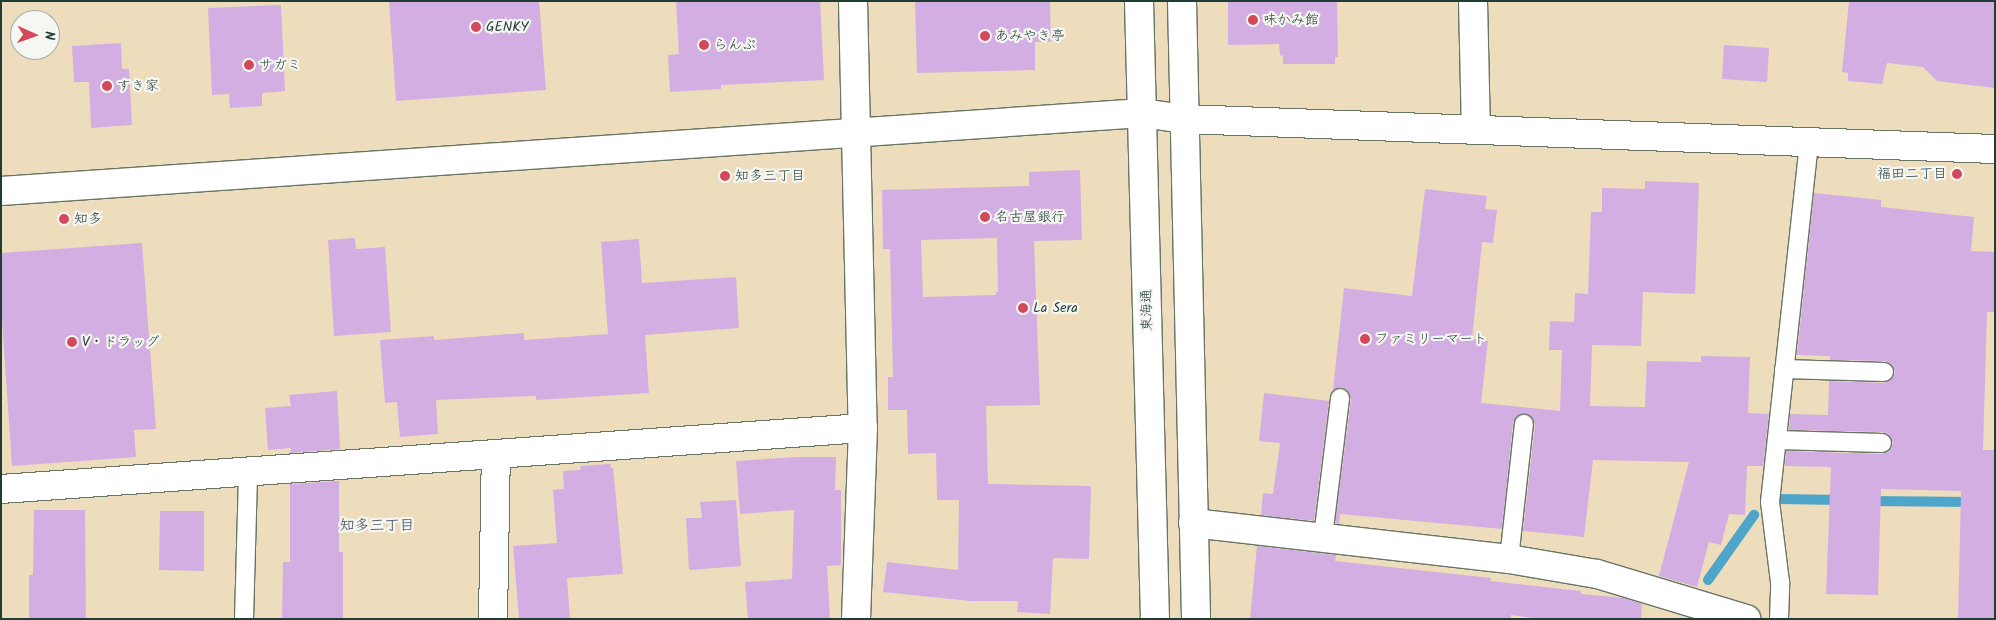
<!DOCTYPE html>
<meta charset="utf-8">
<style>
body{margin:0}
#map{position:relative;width:1996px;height:620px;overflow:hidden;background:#eeddbc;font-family:Kalam,"Klee One",sans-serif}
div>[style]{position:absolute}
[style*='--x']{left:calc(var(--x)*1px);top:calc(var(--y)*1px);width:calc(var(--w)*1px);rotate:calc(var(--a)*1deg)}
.stream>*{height:10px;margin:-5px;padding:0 5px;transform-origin:5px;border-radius:5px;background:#4da5ca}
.building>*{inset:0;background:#d3aee2}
.roads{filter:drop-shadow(1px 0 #677564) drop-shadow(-1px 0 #677564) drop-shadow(0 1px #677564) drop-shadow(0 -1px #677564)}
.lane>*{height:18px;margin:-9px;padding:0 9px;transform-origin:9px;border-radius:9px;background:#fff}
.street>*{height:28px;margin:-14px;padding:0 14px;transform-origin:14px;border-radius:14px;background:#fff}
.secondary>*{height:28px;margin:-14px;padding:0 14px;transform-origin:14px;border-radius:14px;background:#fff}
.primary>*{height:28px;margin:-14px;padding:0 14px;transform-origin:14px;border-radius:14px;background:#fff}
.dots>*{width:14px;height:14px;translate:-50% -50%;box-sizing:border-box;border:2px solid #f6f6f2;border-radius:50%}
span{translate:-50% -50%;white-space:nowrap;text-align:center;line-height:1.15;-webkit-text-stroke:4.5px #f6f6f2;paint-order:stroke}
.poi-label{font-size:14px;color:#1f3d34}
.left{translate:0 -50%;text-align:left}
.right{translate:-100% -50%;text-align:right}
.street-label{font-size:14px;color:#1f3d34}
.neighbourhood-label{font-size:15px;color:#5e6571;font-weight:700}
.frame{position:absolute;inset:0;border:2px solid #1f3d34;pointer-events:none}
.north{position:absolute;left:10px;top:10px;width:50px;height:50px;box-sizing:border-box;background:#f6f6f2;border:1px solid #a0aca6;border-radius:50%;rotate:92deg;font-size:14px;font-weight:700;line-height:20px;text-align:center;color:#1f3d34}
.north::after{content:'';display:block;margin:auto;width:18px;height:22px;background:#d1495b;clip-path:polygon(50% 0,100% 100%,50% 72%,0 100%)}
</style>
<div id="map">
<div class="stream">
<i style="--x:1780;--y:499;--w:61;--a:0.9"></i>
<i style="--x:1868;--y:501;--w:106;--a:0.5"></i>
<i style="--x:1708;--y:580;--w:80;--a:-54.7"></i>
</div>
<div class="building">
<i style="clip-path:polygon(389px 1px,539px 1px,546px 90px,396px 101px)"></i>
<i style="clip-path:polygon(676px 1px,820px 1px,824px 80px,721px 85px,721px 89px,670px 92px,668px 55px,679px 54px)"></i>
<i style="clip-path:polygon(915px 1px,1050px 1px,1051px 42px,1035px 42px,1035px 70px,917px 73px)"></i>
<i style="clip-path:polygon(1228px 1px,1337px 1px,1338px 57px,1335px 57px,1335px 64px,1283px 64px,1283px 55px,1280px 56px,1279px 44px,1228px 45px)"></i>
<i style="clip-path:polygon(1849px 1px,1995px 1px,1995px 88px,1937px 81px,1923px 67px,1887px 63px,1882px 84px,1848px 81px,1848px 73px,1842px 72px)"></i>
<i style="clip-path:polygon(281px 5px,285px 91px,262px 93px,262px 106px,230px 108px,229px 94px,212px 95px,208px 8px)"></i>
<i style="clip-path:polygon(121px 43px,122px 69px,129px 69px,132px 125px,91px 128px,89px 82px,74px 82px,72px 46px)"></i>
<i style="clip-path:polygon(1724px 45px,1769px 48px,1767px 82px,1722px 79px)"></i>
<i style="clip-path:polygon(evenodd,1080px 170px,1082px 240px,1034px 241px,1040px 405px,986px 406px,988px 484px,1091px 486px,1089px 559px,1053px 558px,1050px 614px,1017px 612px,1018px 601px,970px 601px,883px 592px,887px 562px,958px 570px,959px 500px,937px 500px,936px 453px,908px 454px,907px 410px,888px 410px,888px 377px,893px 377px,890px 249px,883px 249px,882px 190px,1029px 186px,1029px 172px,1080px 170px,997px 238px,998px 292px,996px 292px,996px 295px,923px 297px,921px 240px,997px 238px)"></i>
<i style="clip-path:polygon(1645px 181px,1699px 183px,1695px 294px,1643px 292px,1641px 346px,1592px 345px,1590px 406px,1645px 407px,1647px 361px,1701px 362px,1701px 356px,1750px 357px,1748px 413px,1769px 414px,1763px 466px,1747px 466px,1745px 515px,1729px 514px,1721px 545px,1709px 542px,1697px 587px,1659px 576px,1689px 462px,1593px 460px,1584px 537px,1523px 531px,1535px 425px,1533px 419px,1526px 414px,1519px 415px,1513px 423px,1502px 529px,1340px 514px,1339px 524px,1335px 523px,1351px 399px,1346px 389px,1341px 387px,1333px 390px,1344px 288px,1412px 296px,1425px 189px,1487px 196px,1485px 209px,1497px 210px,1493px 243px,1482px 242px,1472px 339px,1488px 341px,1481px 403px,1560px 411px,1562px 350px,1549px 350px,1550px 321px,1574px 322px,1575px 293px,1588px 294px,1591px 212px,1602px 212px,1602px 188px,1645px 189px)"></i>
<i style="clip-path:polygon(1814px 193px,1881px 200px,1881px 207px,1974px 217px,1971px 251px,1995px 252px,1995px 312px,1987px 312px,1983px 450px,1995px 450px,1995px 619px,1958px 619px,1961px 491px,1881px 489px,1878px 595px,1826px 594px,1831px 467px,1785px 466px,1786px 451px,1882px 454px,1891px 449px,1893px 443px,1888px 434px,1882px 432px,1789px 430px,1790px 414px,1828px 415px,1829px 381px,1884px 383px,1893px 378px,1895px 372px,1890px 363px,1884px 361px,1830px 360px,1830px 356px,1797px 355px)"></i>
<i style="clip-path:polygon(355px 238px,356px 249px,385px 247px,391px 332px,334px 336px,328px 240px)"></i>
<i style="clip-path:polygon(639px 239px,642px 283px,736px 277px,739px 328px,645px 335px,649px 393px,536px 400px,536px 396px,436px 400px,438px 434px,400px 437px,397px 402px,385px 403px,380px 340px,434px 336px,434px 340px,524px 333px,524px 340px,608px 334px,601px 242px)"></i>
<i style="clip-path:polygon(142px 243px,156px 429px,134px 430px,136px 457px,12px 466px,1px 306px,1px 253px)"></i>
<i style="clip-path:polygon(337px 391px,340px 449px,290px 453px,291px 448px,268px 450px,265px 408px,291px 406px,289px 395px)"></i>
<i style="clip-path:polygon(1264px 393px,1329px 401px,1314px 521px,1261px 515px,1263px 493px,1273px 494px,1280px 443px,1259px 441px)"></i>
<i style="clip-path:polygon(797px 457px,836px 457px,835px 490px,841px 490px,841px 565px,827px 566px,830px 619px,748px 619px,745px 582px,792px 579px,794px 510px,740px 514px,736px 461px)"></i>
<i style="clip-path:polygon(610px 464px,611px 468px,613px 468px,615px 487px,623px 574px,567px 578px,570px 619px,519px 619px,513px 546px,557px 543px,553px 490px,564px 489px,563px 471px,581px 470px,580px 466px)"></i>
<i style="clip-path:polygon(339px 481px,339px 552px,343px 552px,343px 619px,282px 619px,283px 562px,290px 562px,290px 484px)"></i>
<i style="clip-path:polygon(736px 500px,741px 566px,689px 570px,686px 518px,702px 518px,700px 502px)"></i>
<i style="clip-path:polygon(34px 510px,85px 510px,86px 619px,29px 619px,29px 575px,33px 575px)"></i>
<i style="clip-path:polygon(160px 511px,204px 511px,204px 571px,159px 570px)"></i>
<i style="clip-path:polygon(1257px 546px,1336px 555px,1335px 561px,1491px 578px,1490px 581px,1581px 591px,1581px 594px,1624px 598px,1642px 604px,1641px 619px,1541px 619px,1511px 615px,1511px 619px,1250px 619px)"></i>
</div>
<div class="roads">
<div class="lane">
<i style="--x:1784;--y:369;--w:100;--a:1.7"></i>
<i style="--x:1777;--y:440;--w:105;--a:1.6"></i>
<i style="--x:1323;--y:537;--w:140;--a:-83"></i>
<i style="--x:1509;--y:559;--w:136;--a:-83.7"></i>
<i style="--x:244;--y:619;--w:147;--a:-88.4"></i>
<i style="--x:1779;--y:619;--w:37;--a:-88"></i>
<i style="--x:1780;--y:582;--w:81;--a:-97.1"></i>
<i style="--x:1770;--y:502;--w:362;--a:-83.8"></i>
</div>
<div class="street">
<i style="--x:853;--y:1;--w:427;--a:88.7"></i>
<i style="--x:863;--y:428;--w:191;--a:92.1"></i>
<i style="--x:1473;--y:1;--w:129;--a:88.7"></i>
<i style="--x:1;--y:489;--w:864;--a:-4.05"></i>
<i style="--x:1193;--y:523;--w:318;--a:6.5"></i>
<i style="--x:1509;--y:559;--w:89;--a:9.7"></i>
<i style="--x:1597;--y:574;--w:156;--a:16.8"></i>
<i style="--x:493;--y:619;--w:165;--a:-89"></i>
</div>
<div class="secondary">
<i style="--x:1;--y:191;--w:1144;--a:-3.91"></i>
<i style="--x:1142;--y:113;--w:42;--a:8.1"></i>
<i style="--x:1184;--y:119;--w:812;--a:2.12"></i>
</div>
<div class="primary">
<i style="--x:1139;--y:1;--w:618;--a:88.52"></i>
<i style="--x:1182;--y:1;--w:618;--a:88.7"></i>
</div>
</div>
<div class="dots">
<i style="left:1253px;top:20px;background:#d1495b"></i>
<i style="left:476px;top:27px;background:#d1495b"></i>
<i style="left:985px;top:36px;background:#d1495b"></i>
<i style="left:704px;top:45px;background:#d1495b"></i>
<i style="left:249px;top:65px;background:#d1495b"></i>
<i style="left:107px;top:86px;background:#d1495b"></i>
<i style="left:1957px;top:174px;background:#d1495b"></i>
<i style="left:725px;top:176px;background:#d1495b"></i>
<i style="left:985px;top:217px;background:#d1495b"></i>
<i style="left:64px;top:219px;background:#d1495b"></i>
<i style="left:1023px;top:308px;background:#d1495b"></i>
<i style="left:1365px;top:339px;background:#d1495b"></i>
<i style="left:72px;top:342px;background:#d1495b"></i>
</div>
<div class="poi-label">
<span class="left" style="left:1263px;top:20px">味かみ館</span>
<span class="left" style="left:486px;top:27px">GENKY</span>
<span class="left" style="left:995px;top:36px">あみやき亭</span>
<span class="left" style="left:714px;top:45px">らんぷ</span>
<span class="left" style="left:259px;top:65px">サガミ</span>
<span class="left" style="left:117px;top:86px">すき家</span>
<span class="right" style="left:1947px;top:174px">福田二丁目</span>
<span class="left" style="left:735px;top:176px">知多三丁目</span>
<span class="left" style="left:995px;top:217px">名古屋銀行</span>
<span class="left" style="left:74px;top:219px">知多</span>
<span class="left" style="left:1033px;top:308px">La Sera</span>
<span class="left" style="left:1375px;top:339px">ファミリーマート</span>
<span class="left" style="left:82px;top:342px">V・ドラッグ</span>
</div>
<div class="street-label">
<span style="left:1147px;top:310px;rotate:-91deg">東海通</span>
</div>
<div class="neighbourhood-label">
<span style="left:377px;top:527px">知多三丁目</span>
</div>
<div class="frame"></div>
<div class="north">N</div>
</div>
